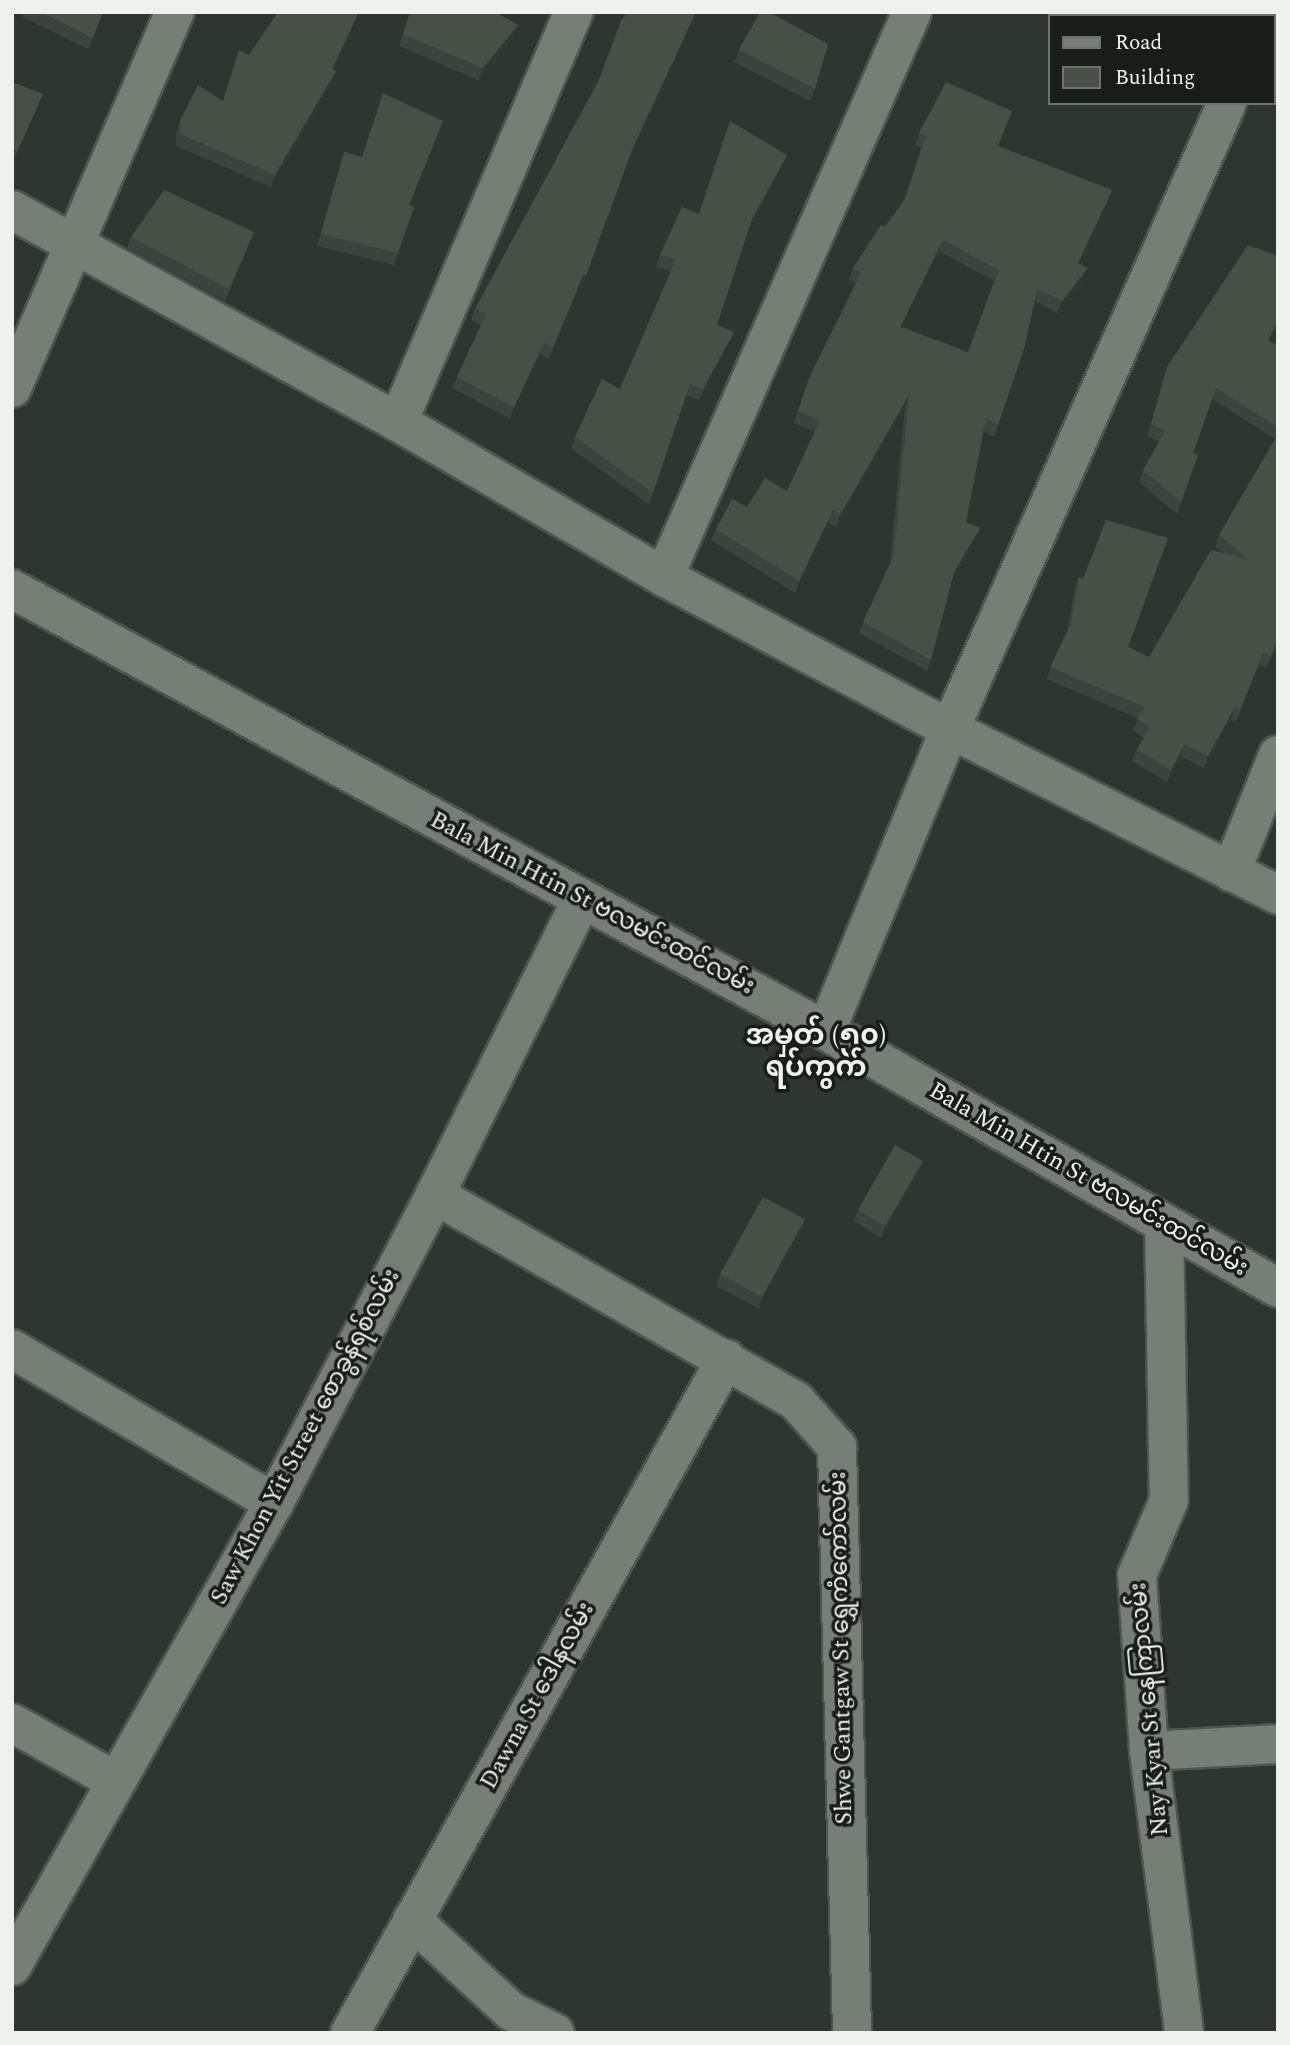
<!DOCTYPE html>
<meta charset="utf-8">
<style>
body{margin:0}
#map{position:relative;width:1290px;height:2045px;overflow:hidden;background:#2e372f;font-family:Spectral,"Noto Sans Myanmar",serif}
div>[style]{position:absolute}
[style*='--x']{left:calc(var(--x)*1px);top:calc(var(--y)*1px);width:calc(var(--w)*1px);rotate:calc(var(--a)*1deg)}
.roads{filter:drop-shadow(2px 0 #4e554f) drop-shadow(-2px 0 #4e554f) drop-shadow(0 2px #4e554f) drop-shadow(0 -2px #4e554f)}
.minor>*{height:38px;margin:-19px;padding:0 19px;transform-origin:19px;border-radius:19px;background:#757f76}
.wall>*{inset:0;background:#3c453d}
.shaded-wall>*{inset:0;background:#313832}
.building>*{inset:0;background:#465047}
span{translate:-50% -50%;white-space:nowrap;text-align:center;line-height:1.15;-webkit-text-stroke:7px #191d19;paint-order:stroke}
.street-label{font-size:24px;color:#edf2ed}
.quarter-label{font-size:28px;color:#edf2ed;font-weight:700}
.frame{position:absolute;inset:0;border:14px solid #edf2ed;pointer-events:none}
.legend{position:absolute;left:1048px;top:14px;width:228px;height:91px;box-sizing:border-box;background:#191d19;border:2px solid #6e726e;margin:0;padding:9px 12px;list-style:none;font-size:21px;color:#edf2ed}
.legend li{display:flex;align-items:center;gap:14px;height:35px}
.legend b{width:35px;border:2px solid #6e726e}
</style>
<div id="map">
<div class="roads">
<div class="minor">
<i style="--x:1266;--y:16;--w:4;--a:-76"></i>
<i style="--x:12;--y:210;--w:440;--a:28.8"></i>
<i style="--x:398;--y:422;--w:308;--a:30.2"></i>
<i style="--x:664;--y:577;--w:324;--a:28"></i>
<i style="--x:950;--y:729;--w:368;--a:26.8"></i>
<i style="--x:12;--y:388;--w:410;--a:-66.6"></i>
<i style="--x:398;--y:422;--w:446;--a:-66.8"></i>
<i style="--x:664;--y:577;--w:617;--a:-66.3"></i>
<i style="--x:12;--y:589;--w:926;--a:28.5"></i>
<i style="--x:826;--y:1031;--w:520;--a:29.62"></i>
<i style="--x:1231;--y:872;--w:126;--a:-68.1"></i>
<i style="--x:826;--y:1031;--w:326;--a:-67.7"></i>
<i style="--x:950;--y:729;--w:685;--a:-66.13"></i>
<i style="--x:435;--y:1195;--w:416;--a:29.7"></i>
<i style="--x:796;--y:1401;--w:62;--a:48.3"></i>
<i style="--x:837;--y:1447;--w:586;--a:88.53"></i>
<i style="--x:1164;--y:1223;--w:277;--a:89"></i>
<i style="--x:1169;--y:1500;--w:82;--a:113.1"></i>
<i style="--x:1137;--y:1575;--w:176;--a:86.1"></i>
<i style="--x:1149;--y:1751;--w:284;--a:82.9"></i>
<i style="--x:12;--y:1349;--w:304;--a:30.4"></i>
<i style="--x:12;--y:1723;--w:117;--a:29.2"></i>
<i style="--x:1149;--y:1751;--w:129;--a:-3.1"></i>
<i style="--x:412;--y:1920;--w:134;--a:42.6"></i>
<i style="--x:511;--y:2011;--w:49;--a:26.6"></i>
<i style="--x:12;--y:1966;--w:532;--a:-60.5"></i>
<i style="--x:274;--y:1503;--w:348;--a:-62.4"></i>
<i style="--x:435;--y:1195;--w:330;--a:-63.6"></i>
<i style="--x:350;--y:2033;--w:772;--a:-60.84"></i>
</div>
</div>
<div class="wall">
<i style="clip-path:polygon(24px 12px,103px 12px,88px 49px,23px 17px)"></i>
<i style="clip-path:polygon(410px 12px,500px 15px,518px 25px,514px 36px,478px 80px,399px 46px)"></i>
<i style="clip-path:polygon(625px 12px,697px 12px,629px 159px,582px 287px,579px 287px,549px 359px,540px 354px,510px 419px,452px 388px,457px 377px,481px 325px,471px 320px,475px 309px,599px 80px)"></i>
<i style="clip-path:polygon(352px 28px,333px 70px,336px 71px,332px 83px,271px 187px,176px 146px,176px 133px,180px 121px,223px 101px,239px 50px,249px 55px)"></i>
<i style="clip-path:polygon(739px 50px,815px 89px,810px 101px,734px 62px)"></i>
<i style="clip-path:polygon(12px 82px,43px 94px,13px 163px,12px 163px)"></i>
<i style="clip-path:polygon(evenodd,1012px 111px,998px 146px,1112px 190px,1108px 202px,1079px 263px,1084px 279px,1057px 313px,1035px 301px,1024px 349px,994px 437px,983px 431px,966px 522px,980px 528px,976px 540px,952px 580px,931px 660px,927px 671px,859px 633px,863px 622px,890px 564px,905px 406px,836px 527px,828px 522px,795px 593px,711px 540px,716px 529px,747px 507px,787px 491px,815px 432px,794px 423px,810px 376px,856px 284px,849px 280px,853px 268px,885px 227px,904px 200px,921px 148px,915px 145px,919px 133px,1012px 111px,939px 251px,994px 281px,968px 352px,902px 327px,939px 251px)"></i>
<i style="clip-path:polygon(443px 121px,409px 205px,414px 207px,394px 265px,317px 246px,344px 152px,361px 157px)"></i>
<i style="clip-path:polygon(787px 155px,783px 167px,749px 228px,717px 325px,729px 344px,699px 400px,686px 395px,649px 505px,571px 448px,575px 437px,620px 389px,671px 271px,656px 267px,660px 255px,698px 214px)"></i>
<i style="clip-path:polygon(254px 232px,225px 301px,127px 248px,131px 237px)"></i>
<i style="clip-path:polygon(1278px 325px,1269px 341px,1278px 346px,1278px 643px,1266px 668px,1259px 664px,1236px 722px,1231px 719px,1204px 768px,1181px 756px,1167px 782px,1132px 761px,1137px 749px,1144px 738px,1133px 730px,1138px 718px,1046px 679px,1067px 631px,1075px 588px,1079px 577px,1128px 647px,1149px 657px,1222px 553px,1215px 547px,1219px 535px,1275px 439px,1212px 399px,1193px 453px,1198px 455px,1177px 514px,1139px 482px,1143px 470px,1159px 442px,1147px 436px,1167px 367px)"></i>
<i style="clip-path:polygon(923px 1161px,918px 1173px,881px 1238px,854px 1221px,858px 1210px)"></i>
<i style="clip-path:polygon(805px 1219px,801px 1231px,758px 1308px,716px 1286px,720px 1274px)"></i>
</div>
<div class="shaded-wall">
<i style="clip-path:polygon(696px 12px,697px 12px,629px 159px,633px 147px)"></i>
<i style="clip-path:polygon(357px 16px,352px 28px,328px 81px,332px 69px)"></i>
<i style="clip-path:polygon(518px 25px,514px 36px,478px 80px,483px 68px)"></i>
<i style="clip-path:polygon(336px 71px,332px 83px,271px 187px,275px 175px)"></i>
<i style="clip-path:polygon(43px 94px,39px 105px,13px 163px,17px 152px)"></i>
<i style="clip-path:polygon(787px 155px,783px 167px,748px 230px,752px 219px)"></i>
<i style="clip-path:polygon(1112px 190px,1108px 202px,1074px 274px,1078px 263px)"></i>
<i style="clip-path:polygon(943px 240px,939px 251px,896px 339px,900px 327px)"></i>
<i style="clip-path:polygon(1088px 268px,1084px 279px,1057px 313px,1062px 301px)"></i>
<i style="clip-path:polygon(583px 275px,586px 275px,582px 287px,579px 287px,549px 359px)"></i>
<i style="clip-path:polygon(1278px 321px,1278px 325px,1264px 352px,1268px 340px)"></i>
<i style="clip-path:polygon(734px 332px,729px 344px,699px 400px,703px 389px)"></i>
<i style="clip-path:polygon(544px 343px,540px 354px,510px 419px,514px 407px)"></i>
<i style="clip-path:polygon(909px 395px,905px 406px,836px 527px,840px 515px)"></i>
<i style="clip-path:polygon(833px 510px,828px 522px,795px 593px,799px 581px)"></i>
<i style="clip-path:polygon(980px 528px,976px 540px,950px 584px,954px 572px)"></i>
<i style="clip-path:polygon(1235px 707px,1231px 719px,1204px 768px,1208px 756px)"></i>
<i style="clip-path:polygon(1185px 744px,1181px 756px,1167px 782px,1171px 770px)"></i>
<i style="clip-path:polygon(923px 1161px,918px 1173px,881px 1238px,885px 1226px)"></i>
<i style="clip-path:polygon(805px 1219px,801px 1231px,758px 1308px,762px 1297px)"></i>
</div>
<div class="building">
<i style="clip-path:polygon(41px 12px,103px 12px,93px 38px)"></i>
<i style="clip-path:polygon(278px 12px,357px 12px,357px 16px,332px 69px,336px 71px,275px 175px,180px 134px,180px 121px,198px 85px,223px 101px,239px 50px,249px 55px)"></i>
<i style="clip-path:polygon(410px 12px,501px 12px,500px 15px,518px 25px,483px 68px,403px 34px)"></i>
<i style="clip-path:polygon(626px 12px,696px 12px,633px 147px,586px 275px,583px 275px,553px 347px,544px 343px,514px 407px,457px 377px,486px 314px,475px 309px,599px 80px,622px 18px,624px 19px)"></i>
<i style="clip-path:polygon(760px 12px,769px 12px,828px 44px,815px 89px,739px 50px)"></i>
<i style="clip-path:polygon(12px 82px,43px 94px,17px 152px,12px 149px)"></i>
<i style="clip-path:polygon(evenodd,946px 82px,1012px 111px,998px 146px,1112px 190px,1078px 263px,1088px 268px,1062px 301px,1037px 289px,1024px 349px,998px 425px,986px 418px,966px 522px,980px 528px,954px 572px,931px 660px,863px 622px,894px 555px,909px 395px,840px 515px,833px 510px,799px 581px,716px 529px,732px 499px,747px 507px,765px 478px,787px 491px,820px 420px,798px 411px,810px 376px,861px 273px,853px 268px,881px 225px,885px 227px,905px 199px,926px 136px,919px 133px,946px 82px,943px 240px,999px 270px,968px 352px,900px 327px,943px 240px)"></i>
<i style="clip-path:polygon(383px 93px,443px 121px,409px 205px,414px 207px,398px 253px,321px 234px,344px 152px,362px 157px)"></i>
<i style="clip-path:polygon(730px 121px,787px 155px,752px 219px,717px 325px,734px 332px,703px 389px,690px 384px,653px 493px,575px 437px,602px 379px,620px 389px,676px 259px,660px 255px,682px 207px,699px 214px)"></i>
<i style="clip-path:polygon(164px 190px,254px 232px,229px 289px,131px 237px)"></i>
<i style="clip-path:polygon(1248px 245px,1278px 256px,1278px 321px,1268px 340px,1278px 346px,1278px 427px,1216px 388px,1193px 453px,1198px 455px,1181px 502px,1143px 470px,1165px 431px,1151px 424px,1167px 367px)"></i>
<i style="clip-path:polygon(1278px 434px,1278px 640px,1270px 656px,1263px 652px,1240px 710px,1235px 707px,1208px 756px,1185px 744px,1171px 770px,1137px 749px,1150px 728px,1137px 719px,1145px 707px,1050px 667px,1071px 624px,1079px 577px,1083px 579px,1106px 520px,1168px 538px,1128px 647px,1149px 657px,1211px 550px,1249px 560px,1219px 535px)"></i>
<i style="clip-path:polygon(895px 1145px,923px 1161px,885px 1226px,858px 1210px)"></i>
<i style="clip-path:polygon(763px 1197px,805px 1219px,762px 1297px,720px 1274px)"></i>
</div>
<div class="street-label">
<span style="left:592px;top:904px;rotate:28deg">Bala Min Htin St ဗလမင်းထင်လမ်း</span>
<span style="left:1088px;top:1180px;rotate:30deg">Bala Min Htin St ဗလမင်းထင်လမ်း</span>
<span style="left:306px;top:1437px;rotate:-62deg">Saw Khon Yit Street စောခွန်ရစ်လမ်း</span>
<span style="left:842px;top:1648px;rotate:-91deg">Shwe Gantgaw St ရွှေကံကော်လမ်း</span>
<span style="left:538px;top:1696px;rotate:-61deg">Dawna St ဒေါနလမ်း</span>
<span style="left:1150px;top:1709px;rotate:-95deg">Nay Kyar St နေကြာလမ်း</span>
</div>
<div class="quarter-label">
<span style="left:816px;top:1052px">အမှတ် (၅၀)<br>ရပ်ကွက်</span>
</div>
<div class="frame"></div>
<ul class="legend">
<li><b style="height:9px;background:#757f76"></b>Road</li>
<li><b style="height:19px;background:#465047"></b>Building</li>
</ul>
</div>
